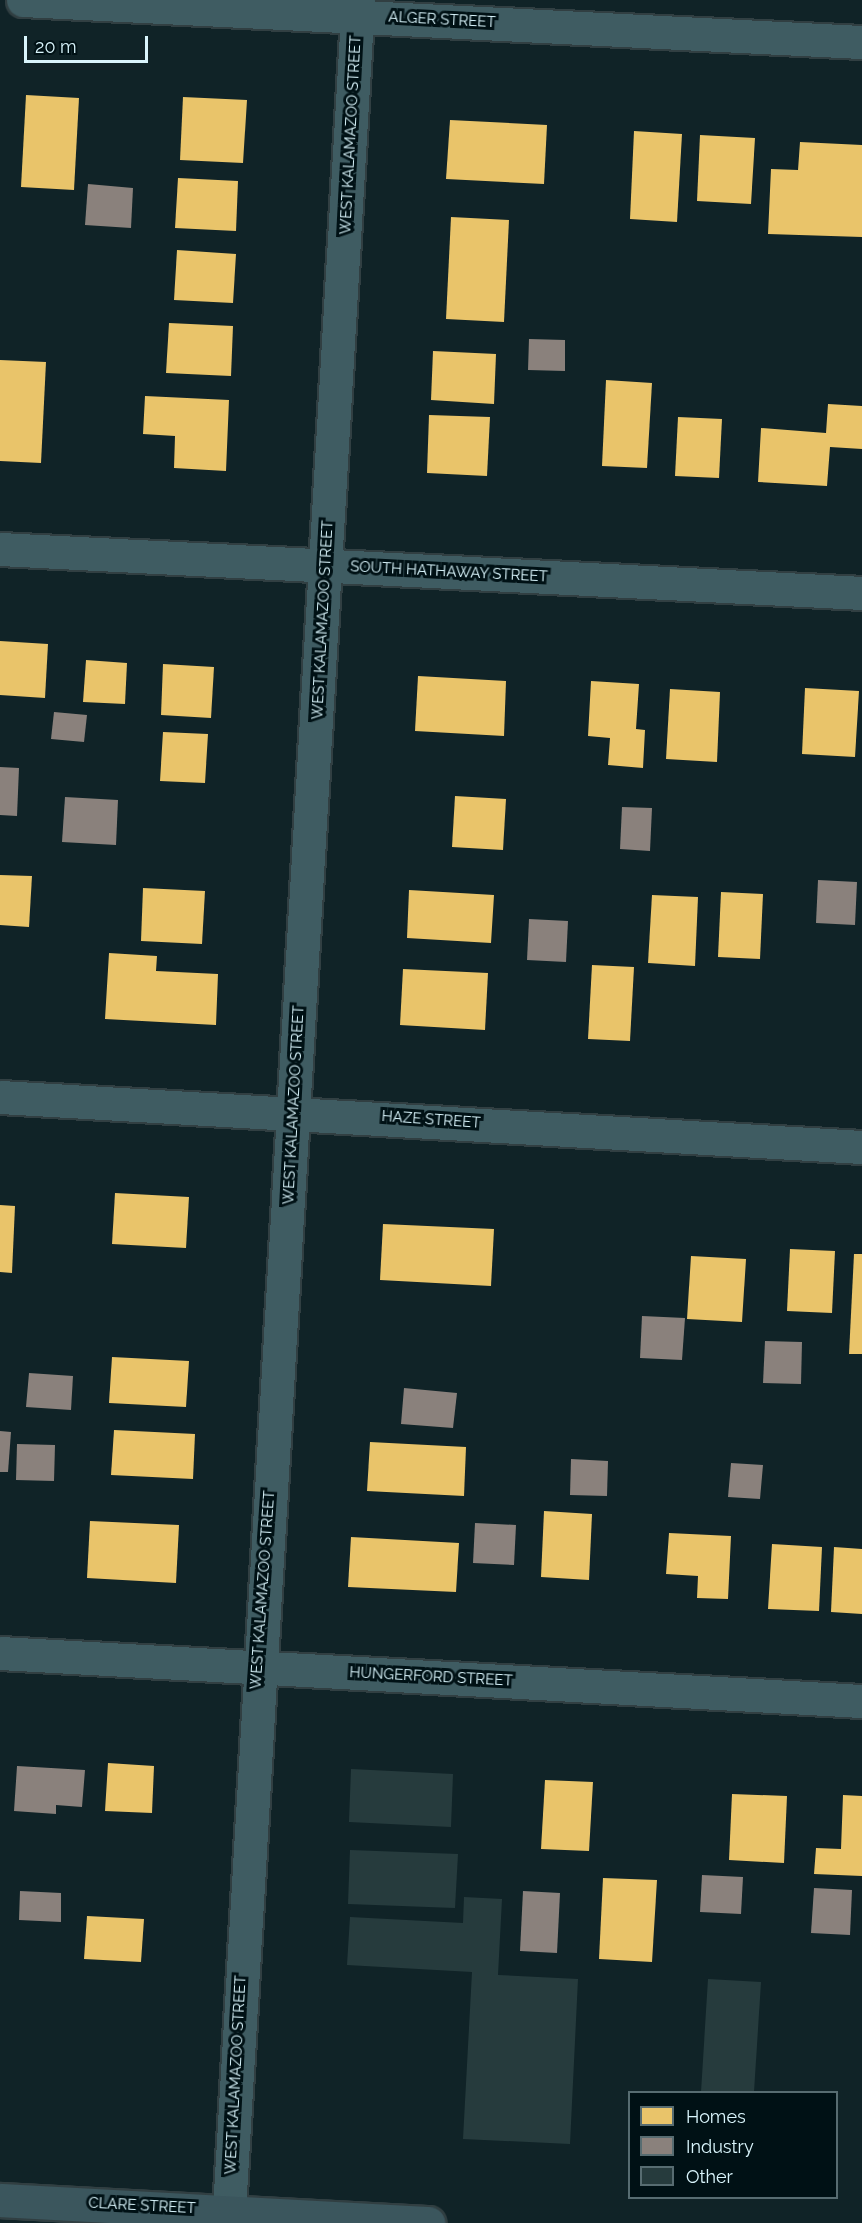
<!DOCTYPE html>
<style>
body{margin:0}
#map{position:relative;width:862px;height:2223px;overflow:hidden;background:#102327;font-family:Raleway,sans-serif}
div>[style]{position:absolute}
[style*='--x']{left:calc(var(--x)*1px);top:calc(var(--y)*1px);width:calc(var(--w)*1px);rotate:calc(var(--a)*1deg)}
.homes>*{inset:0;background:#e9c46a}
.industry>*{inset:0;background:#8a817c}
.building>*{inset:0;background:#263b3d}
.roads{filter:drop-shadow(2px 0 #313f42) drop-shadow(-2px 0 #313f42) drop-shadow(0 2px #313f42) drop-shadow(0 -2px #313f42)}
.street>*{height:33px;margin:-16.5px;padding:0 16.5px;transform-origin:16.5px;border-radius:16.5px;background:#3f5c62}
.secondary>*{height:33px;margin:-16.5px;padding:0 16.5px;transform-origin:16.5px;border-radius:16.5px;background:#3b565d}
span{translate:-50% -50%;white-space:nowrap;text-align:center;line-height:1.15;-webkit-text-stroke:6px #001115;paint-order:stroke}
.street-label{font-size:15px;color:#d9f5fc}
.legend{position:absolute;left:628px;top:2091px;width:210px;height:108px;box-sizing:border-box;background:#001115;border:2px solid #576c71;margin:0;padding:8px 10px;list-style:none;font-size:18px;color:#d9f5fc}
.legend li{display:flex;align-items:center;gap:12px;height:30px}
.legend b{width:30px;border:2px solid #576c71}
.scale{position:absolute;left:24px;top:36px;width:124px;height:27px;box-sizing:border-box;border:3px solid #d9f5fc;border-top:0;padding-left:8px;font-size:18px;line-height:21px;white-space:nowrap;color:#d9f5fc;-webkit-text-stroke:4px #001115;paint-order:stroke}
</style>
<div id="map">
<div class="homes">
<i style="clip-path:polygon(26px 95px,79px 98px,74px 190px,21px 187px)"></i>
<i style="clip-path:polygon(183px 97px,247px 100px,243px 163px,180px 160px)"></i>
<i style="clip-path:polygon(450px 120px,547px 125px,544px 184px,446px 179px)"></i>
<i style="clip-path:polygon(634px 131px,682px 134px,677px 222px,630px 219px)"></i>
<i style="clip-path:polygon(700px 135px,755px 138px,751px 204px,697px 201px)"></i>
<i style="clip-path:polygon(800px 142px,862px 145px,862px 237px,768px 234px,771px 169px,798px 170px)"></i>
<i style="clip-path:polygon(178px 178px,238px 181px,236px 231px,175px 228px)"></i>
<i style="clip-path:polygon(451px 217px,509px 220px,504px 322px,446px 319px)"></i>
<i style="clip-path:polygon(177px 250px,236px 254px,233px 303px,174px 300px)"></i>
<i style="clip-path:polygon(169px 323px,233px 326px,231px 376px,166px 373px)"></i>
<i style="clip-path:polygon(433px 351px,496px 354px,494px 404px,431px 400px)"></i>
<i style="clip-path:polygon(0 360px,46px 362px,41px 463px,0 461px)"></i>
<i style="clip-path:polygon(606px 380px,652px 383px,647px 468px,602px 466px)"></i>
<i style="clip-path:polygon(145px 396px,229px 400px,226px 471px,174px 468px,175px 436px,143px 434px)"></i>
<i style="clip-path:polygon(828px 404px,862px 406px,862px 449px,830px 447px,827px 486px,758px 482px,761px 428px,826px 433px)"></i>
<i style="clip-path:polygon(429px 415px,490px 417px,487px 476px,427px 473px)"></i>
<i style="clip-path:polygon(678px 417px,722px 419px,719px 478px,675px 476px)"></i>
<i style="clip-path:polygon(0 641px,48px 644px,45px 698px,0 695px)"></i>
<i style="clip-path:polygon(86px 660px,127px 663px,125px 704px,83px 702px)"></i>
<i style="clip-path:polygon(163px 664px,214px 667px,211px 718px,161px 715px)"></i>
<i style="clip-path:polygon(418px 676px,506px 681px,504px 736px,415px 731px)"></i>
<i style="clip-path:polygon(591px 681px,639px 684px,636px 729px,645px 730px,643px 768px,608px 765px,610px 738px,588px 736px)"></i>
<i style="clip-path:polygon(805px 688px,859px 691px,855px 757px,802px 754px)"></i>
<i style="clip-path:polygon(670px 689px,720px 692px,717px 762px,666px 759px)"></i>
<i style="clip-path:polygon(163px 732px,208px 734px,205px 783px,160px 781px)"></i>
<i style="clip-path:polygon(455px 796px,506px 799px,503px 850px,452px 847px)"></i>
<i style="clip-path:polygon(0 875px,32px 876px,29px 927px,0 925px)"></i>
<i style="clip-path:polygon(143px 888px,205px 891px,202px 944px,141px 941px)"></i>
<i style="clip-path:polygon(409px 890px,494px 895px,491px 943px,407px 938px)"></i>
<i style="clip-path:polygon(721px 892px,763px 894px,760px 959px,718px 957px)"></i>
<i style="clip-path:polygon(652px 895px,698px 897px,695px 966px,648px 963px)"></i>
<i style="clip-path:polygon(109px 953px,157px 956px,156px 971px,218px 974px,216px 1025px,105px 1019px)"></i>
<i style="clip-path:polygon(592px 965px,634px 967px,630px 1041px,588px 1039px)"></i>
<i style="clip-path:polygon(403px 969px,488px 973px,485px 1030px,400px 1025px)"></i>
<i style="clip-path:polygon(115px 1193px,189px 1197px,186px 1248px,112px 1244px)"></i>
<i style="clip-path:polygon(0 1205px,15px 1206px,12px 1273px,0 1272px)"></i>
<i style="clip-path:polygon(383px 1224px,494px 1229px,491px 1286px,380px 1280px)"></i>
<i style="clip-path:polygon(790px 1249px,835px 1251px,832px 1313px,787px 1311px)"></i>
<i style="clip-path:polygon(854px 1254px,862px 1254px,862px 1354px,849px 1354px)"></i>
<i style="clip-path:polygon(691px 1256px,746px 1259px,742px 1322px,687px 1319px)"></i>
<i style="clip-path:polygon(112px 1357px,189px 1361px,186px 1407px,109px 1403px)"></i>
<i style="clip-path:polygon(114px 1430px,195px 1434px,193px 1479px,111px 1475px)"></i>
<i style="clip-path:polygon(370px 1442px,466px 1447px,464px 1496px,367px 1491px)"></i>
<i style="clip-path:polygon(544px 1511px,592px 1514px,589px 1580px,541px 1577px)"></i>
<i style="clip-path:polygon(90px 1521px,179px 1525px,176px 1583px,87px 1578px)"></i>
<i style="clip-path:polygon(669px 1533px,731px 1536px,728px 1599px,697px 1598px,698px 1576px,666px 1574px)"></i>
<i style="clip-path:polygon(351px 1537px,459px 1543px,456px 1592px,348px 1587px)"></i>
<i style="clip-path:polygon(772px 1544px,822px 1547px,819px 1611px,768px 1609px)"></i>
<i style="clip-path:polygon(834px 1547px,862px 1549px,862px 1614px,831px 1612px)"></i>
<i style="clip-path:polygon(108px 1763px,154px 1766px,152px 1813px,105px 1811px)"></i>
<i style="clip-path:polygon(545px 1780px,593px 1782px,589px 1851px,541px 1849px)"></i>
<i style="clip-path:polygon(732px 1794px,787px 1796px,784px 1863px,729px 1860px)"></i>
<i style="clip-path:polygon(843px 1795px,862px 1796px,862px 1876px,814px 1874px,816px 1848px,841px 1849px)"></i>
<i style="clip-path:polygon(603px 1878px,657px 1880px,652px 1962px,599px 1959px)"></i>
<i style="clip-path:polygon(87px 1916px,144px 1919px,141px 1962px,84px 1959px)"></i>
</div>
<div class="industry">
<i style="clip-path:polygon(88px 184px,133px 188px,131px 228px,85px 225px)"></i>
<i style="clip-path:polygon(529px 339px,565px 340px,565px 371px,528px 370px)"></i>
<i style="clip-path:polygon(54px 712px,87px 715px,84px 742px,51px 739px)"></i>
<i style="clip-path:polygon(0 767px,19px 768px,17px 816px,0 815px)"></i>
<i style="clip-path:polygon(65px 797px,118px 800px,116px 845px,62px 842px)"></i>
<i style="clip-path:polygon(622px 807px,652px 808px,650px 851px,620px 849px)"></i>
<i style="clip-path:polygon(818px 880px,857px 882px,855px 925px,816px 923px)"></i>
<i style="clip-path:polygon(529px 919px,568px 921px,566px 962px,527px 960px)"></i>
<i style="clip-path:polygon(642px 1316px,685px 1318px,682px 1360px,640px 1358px)"></i>
<i style="clip-path:polygon(765px 1341px,802px 1342px,801px 1384px,763px 1383px)"></i>
<i style="clip-path:polygon(29px 1373px,73px 1376px,71px 1410px,26px 1407px)"></i>
<i style="clip-path:polygon(404px 1388px,457px 1393px,453px 1428px,401px 1424px)"></i>
<i style="clip-path:polygon(0 1431px,11px 1432px,8px 1472px,0 1472px)"></i>
<i style="clip-path:polygon(17px 1444px,55px 1445px,54px 1481px,16px 1480px)"></i>
<i style="clip-path:polygon(571px 1459px,608px 1461px,607px 1496px,570px 1495px)"></i>
<i style="clip-path:polygon(731px 1463px,763px 1465px,760px 1499px,728px 1497px)"></i>
<i style="clip-path:polygon(475px 1523px,516px 1525px,514px 1565px,473px 1563px)"></i>
<i style="clip-path:polygon(17px 1766px,85px 1770px,82px 1807px,56px 1805px,56px 1814px,14px 1811px)"></i>
<i style="clip-path:polygon(702px 1875px,743px 1877px,741px 1914px,700px 1912px)"></i>
<i style="clip-path:polygon(814px 1888px,852px 1890px,850px 1935px,811px 1933px)"></i>
<i style="clip-path:polygon(20px 1891px,61px 1893px,61px 1922px,19px 1920px)"></i>
<i style="clip-path:polygon(523px 1891px,560px 1893px,557px 1953px,520px 1951px)"></i>
</div>
<div class="building">
<i style="clip-path:polygon(351px 1769px,453px 1774px,451px 1827px,349px 1822px)"></i>
<i style="clip-path:polygon(350px 1850px,458px 1854px,455px 1908px,348px 1904px)"></i>
<i style="clip-path:polygon(464px 1897px,502px 1899px,498px 1975px,578px 1979px,570px 2144px,463px 2139px,472px 1972px,347px 1965px,350px 1917px,463px 1923px)"></i>
<i style="clip-path:polygon(708px 1979px,761px 1982px,754px 2092px,701px 2092px)"></i>
</div>
<div class="roads">
<div class="street">
<i style="--x:23;--y:0;--w:840;--a:2.87"></i>
<i style="--x:0;--y:549;--w:863;--a:2.92"></i>
<i style="--x:0;--y:1097;--w:863;--a:3.32"></i>
<i style="--x:0;--y:1653;--w:863;--a:3.19"></i>
<i style="--x:229;--y:2210;--w:2214;--a:-86.66"></i>
</div>
<div class="secondary">
<i style="--x:0;--y:2200;--w:429;--a:3.1"></i>
</div>
</div>
<div class="street-label">
<span style="left:442px;top:20px;rotate:3deg">ALGER STREET</span>
<span style="left:351px;top:135px;rotate:-87deg">WEST KALAMAZOO STREET</span>
<span style="left:449px;top:572px;rotate:3deg">SOUTH HATHAWAY STREET</span>
<span style="left:323px;top:620px;rotate:-87deg">WEST KALAMAZOO STREET</span>
<span style="left:294px;top:1105px;rotate:-87deg">WEST KALAMAZOO STREET</span>
<span style="left:431px;top:1120px;rotate:4deg">HAZE STREET</span>
<span style="left:263px;top:1590px;rotate:-86deg">WEST KALAMAZOO STREET</span>
<span style="left:431px;top:1677px;rotate:3deg">HUNGERFORD STREET</span>
<span style="left:236px;top:2075px;rotate:-87deg">WEST KALAMAZOO STREET</span>
<span style="left:142px;top:2206px;rotate:3deg">CLARE STREET</span>
</div>
<ul class="legend">
<li><b style="height:16px;background:#e9c46a"></b>Homes</li>
<li><b style="height:16px;background:#8a817c"></b>Industry</li>
<li><b style="height:16px;background:#263b3d"></b>Other</li>
</ul>
<div class="scale">20 m</div>
</div>
